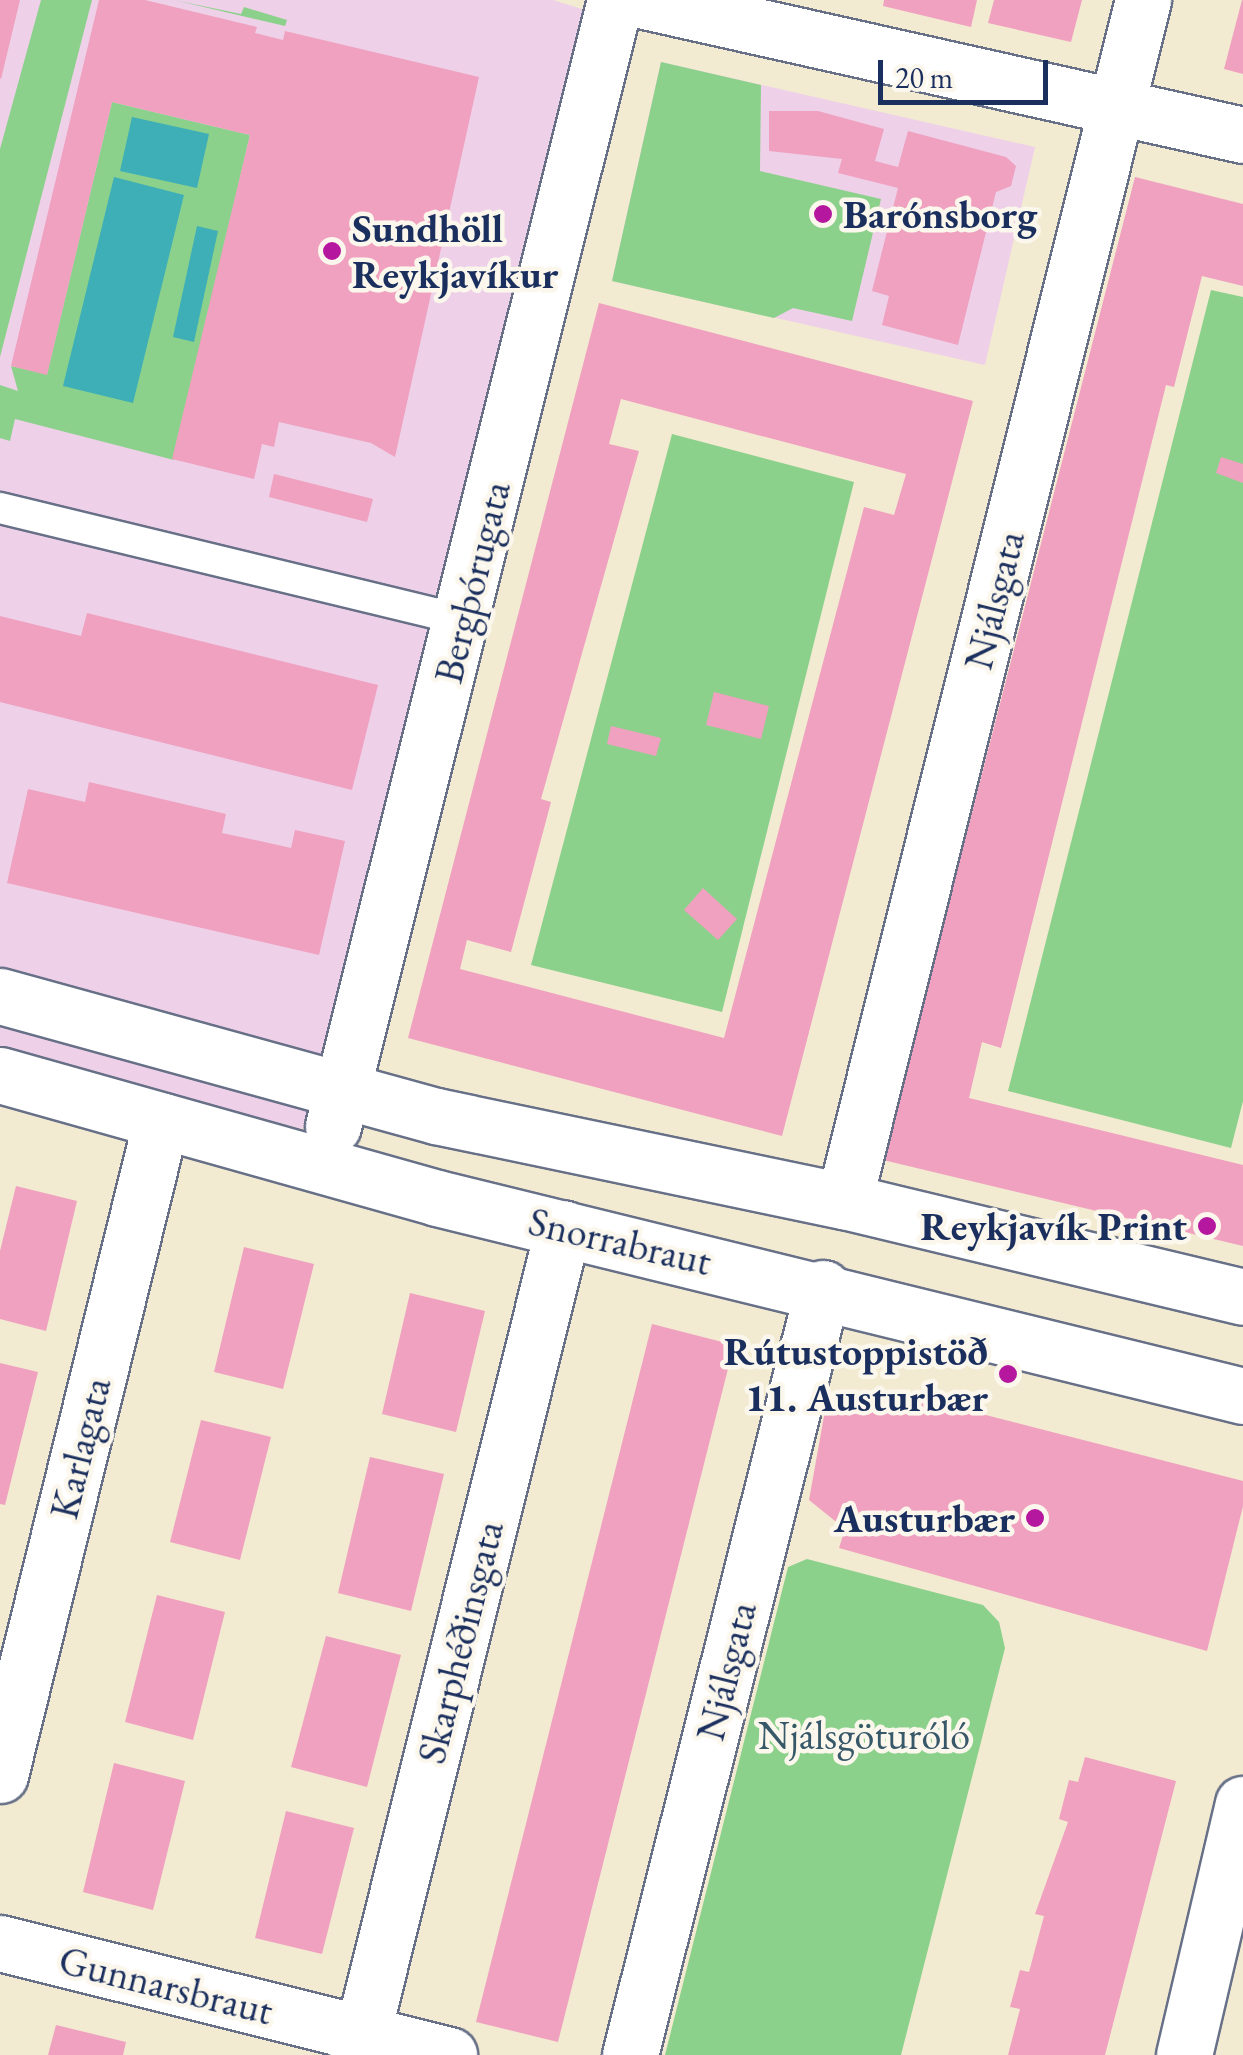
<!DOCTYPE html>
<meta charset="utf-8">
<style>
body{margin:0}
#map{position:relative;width:1243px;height:2055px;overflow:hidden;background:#f3ead2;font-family:"EB Garamond",serif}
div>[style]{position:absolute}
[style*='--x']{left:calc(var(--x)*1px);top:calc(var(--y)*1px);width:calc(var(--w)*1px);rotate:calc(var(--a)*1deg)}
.built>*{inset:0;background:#eed0e8}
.green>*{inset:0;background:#8cd18b}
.water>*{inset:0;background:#3eafb7}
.building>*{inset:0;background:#efa1bf}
.roads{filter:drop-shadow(2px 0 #677087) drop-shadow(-2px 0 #677087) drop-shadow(0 2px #677087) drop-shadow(0 -2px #677087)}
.lane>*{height:30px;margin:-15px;padding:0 15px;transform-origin:15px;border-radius:15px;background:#fff}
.street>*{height:55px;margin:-27.5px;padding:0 27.5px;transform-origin:27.5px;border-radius:27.5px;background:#fff}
.secondary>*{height:55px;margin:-27.5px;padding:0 27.5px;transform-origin:27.5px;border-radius:27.5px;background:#fff}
.dots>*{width:28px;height:28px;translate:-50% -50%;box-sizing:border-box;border:5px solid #fbf7ec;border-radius:50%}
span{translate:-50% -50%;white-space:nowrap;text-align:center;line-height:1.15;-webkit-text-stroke:9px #fbf7ec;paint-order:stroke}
.poi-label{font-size:40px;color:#1b2f5e;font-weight:700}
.left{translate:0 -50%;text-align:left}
.right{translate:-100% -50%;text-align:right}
.street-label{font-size:40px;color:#1b2f5e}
.park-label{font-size:40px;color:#375869}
.scale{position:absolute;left:878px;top:60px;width:170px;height:45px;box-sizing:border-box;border:5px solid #1b2f5e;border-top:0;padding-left:12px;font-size:30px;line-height:35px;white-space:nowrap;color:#1b2f5e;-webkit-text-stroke:8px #fbf7ec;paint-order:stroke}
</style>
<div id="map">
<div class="built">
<i style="clip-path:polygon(0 0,553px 0,585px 10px,303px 1129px,0 1051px)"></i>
<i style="clip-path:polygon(661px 62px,1035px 147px,985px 365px,612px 281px)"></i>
</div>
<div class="green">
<i style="clip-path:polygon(41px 0,92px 0,0 357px,0 149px)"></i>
<i style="clip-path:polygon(174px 0,241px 14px,244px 7px,287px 20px,285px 26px)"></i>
<i style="clip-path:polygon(661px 62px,761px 85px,760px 171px,881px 199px,852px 321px,793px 308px,774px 318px,612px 281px)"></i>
<i style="clip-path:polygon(112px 102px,250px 135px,174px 460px,15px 419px,10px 441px,0 438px,0 385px,18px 391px,11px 366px,47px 374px)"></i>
<i style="clip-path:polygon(1211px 290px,1243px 297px,1243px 1101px,1231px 1148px,1008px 1091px)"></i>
<i style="clip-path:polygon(672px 434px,854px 482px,722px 1012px,531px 965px)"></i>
<i style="clip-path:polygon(807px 1559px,983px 1605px,999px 1622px,1005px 1648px,901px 2055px,665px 2055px,788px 1567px)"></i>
</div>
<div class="water">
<i style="clip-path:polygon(132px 117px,209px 134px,197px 188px,120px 171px)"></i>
<i style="clip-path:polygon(114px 177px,184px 195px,133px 403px,63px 386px)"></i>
<i style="clip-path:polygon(197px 226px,218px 231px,194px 342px,173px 337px)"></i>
</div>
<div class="building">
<i style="clip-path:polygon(0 0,20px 0,1px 79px,0 78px)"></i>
<i style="clip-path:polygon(99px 0,145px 0,257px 27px,255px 33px,283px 40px,285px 31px,479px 77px,395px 457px,371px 443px,279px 422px,274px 447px,262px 444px,254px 479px,172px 459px,250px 135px,112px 102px,47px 375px,11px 366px)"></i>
<i style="clip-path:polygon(884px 0,977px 0,971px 27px,883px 6px)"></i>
<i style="clip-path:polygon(994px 0,1082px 0,1071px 42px,988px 23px)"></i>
<i style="clip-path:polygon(1242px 0,1243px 0,1243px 74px,1224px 69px)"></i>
<i style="clip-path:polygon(769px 111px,818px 111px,884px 129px,875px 161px,898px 167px,908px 131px,1006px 157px,1016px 166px,1011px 186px,996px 192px,958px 345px,882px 325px,889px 296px,872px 291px,898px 188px,838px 173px,842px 159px,769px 151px)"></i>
<i style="clip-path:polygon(1135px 177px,1243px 204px,1243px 286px,1202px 276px,1174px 387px,1166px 385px,1001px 1048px,982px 1042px,969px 1098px,1243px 1165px,1243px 1246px,883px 1160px)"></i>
<i style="clip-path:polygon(evenodd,599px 303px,973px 401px,782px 1136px,408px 1038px,599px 303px,621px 399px,906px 474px,894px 515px,864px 507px,724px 1038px,460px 969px,467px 940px,511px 952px,551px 802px,541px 799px,639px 451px,609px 444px,621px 399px)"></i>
<i style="clip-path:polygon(1221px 457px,1243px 464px,1243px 483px,1216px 473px)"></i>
<i style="clip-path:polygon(274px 474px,373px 499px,367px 522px,269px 497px)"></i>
<i style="clip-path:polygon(87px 613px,378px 685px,352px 790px,0 702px,0 616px,81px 636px)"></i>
<i style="clip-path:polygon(714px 692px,769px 706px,761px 739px,706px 725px)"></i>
<i style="clip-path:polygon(611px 726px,661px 738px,656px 756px,607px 744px)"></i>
<i style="clip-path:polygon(89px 782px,226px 814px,222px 833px,260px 841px,291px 848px,295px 830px,345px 841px,319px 955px,7px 883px,28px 789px,85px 802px)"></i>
<i style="clip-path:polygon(703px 888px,737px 919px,718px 940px,684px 910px)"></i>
<i style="clip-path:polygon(16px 1186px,77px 1201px,46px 1331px,0 1319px,0 1251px)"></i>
<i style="clip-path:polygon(244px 1247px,314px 1264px,283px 1389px,214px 1372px)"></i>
<i style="clip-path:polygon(410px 1293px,485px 1311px,456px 1432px,382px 1414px)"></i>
<i style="clip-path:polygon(652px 1324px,734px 1345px,558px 2042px,476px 2022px)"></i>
<i style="clip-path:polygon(0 1363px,38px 1372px,5px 1505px,0 1504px)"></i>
<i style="clip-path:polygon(888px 1390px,1243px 1481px,1243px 1506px,1207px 1651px,839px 1548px,845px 1529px,809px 1500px,826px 1405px)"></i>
<i style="clip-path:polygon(201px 1420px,271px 1437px,240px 1560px,170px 1542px)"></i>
<i style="clip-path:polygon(370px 1457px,444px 1474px,411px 1611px,338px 1593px)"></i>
<i style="clip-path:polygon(157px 1595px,225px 1612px,193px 1740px,125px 1722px)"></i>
<i style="clip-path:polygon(326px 1636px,401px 1655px,367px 1787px,291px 1767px)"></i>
<i style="clip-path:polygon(1085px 1757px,1176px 1781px,1105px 2055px,1008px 2055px,1020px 2009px,1010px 2007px,1020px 1970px,1029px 1972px,1044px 1916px,1035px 1914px,1068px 1822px,1059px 1819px,1069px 1780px,1078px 1782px)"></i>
<i style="clip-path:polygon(114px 1763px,185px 1781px,153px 1910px,83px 1892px)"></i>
<i style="clip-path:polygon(286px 1811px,354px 1828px,322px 1954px,255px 1938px)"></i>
<i style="clip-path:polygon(56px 2025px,126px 2042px,123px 2055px,48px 2055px)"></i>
</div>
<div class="roads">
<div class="lane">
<i style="--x:0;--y:508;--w:476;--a:13.6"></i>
</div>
<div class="street">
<i style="--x:844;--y:1201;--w:1238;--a:-76.02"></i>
<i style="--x:0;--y:1775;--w:674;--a:-76.17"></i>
<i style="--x:0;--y:1943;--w:463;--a:14"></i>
<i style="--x:357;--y:2055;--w:852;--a:-76.01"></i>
<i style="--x:630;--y:2055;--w:791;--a:-75.88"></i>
<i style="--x:1184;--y:2055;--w:258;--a:-76.8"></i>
</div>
<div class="secondary">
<i style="--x:640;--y:0;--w:618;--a:12.62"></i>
<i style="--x:0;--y:996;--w:452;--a:15.4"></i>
<i style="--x:436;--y:1116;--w:417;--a:11.8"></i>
<i style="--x:844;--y:1201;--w:410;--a:13.5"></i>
<i style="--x:0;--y:1075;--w:454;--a:15.7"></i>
<i style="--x:437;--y:1198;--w:830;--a:13.8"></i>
<i style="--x:333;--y:1126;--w:1161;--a:-75.94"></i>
</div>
</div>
<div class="dots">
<i style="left:823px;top:214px;background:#b5179e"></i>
<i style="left:332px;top:251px;background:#b5179e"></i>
<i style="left:1207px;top:1226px;background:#b5179e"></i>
<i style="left:1008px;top:1374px;background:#b5179e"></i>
<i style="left:1035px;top:1518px;background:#b5179e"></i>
</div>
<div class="poi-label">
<span class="left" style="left:843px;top:214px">Barónsborg</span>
<span class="left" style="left:352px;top:251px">Sundhöll<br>Reykjavíkur</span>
<span class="right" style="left:1187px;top:1226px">Reykjavík Print</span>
<span class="right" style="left:988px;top:1374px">Rútustoppistöð<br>11. Austurbær</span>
<span class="right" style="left:1015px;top:1518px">Austurbær</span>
</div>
<div class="street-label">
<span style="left:472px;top:582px;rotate:-76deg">Bergþórugata</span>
<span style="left:994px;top:600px;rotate:-76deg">Njálsgata</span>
<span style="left:620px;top:1241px;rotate:13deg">Snorrabraut</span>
<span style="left:80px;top:1448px;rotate:-76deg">Karlagata</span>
<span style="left:460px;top:1642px;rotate:-76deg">Skarphéðinsgata</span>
<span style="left:726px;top:1671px;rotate:-76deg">Njálsgata</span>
<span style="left:166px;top:1985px;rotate:14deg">Gunnarsbraut</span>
</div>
<div class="park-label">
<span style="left:864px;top:1735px">Njálsgöturóló</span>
</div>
<div class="scale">20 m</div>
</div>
